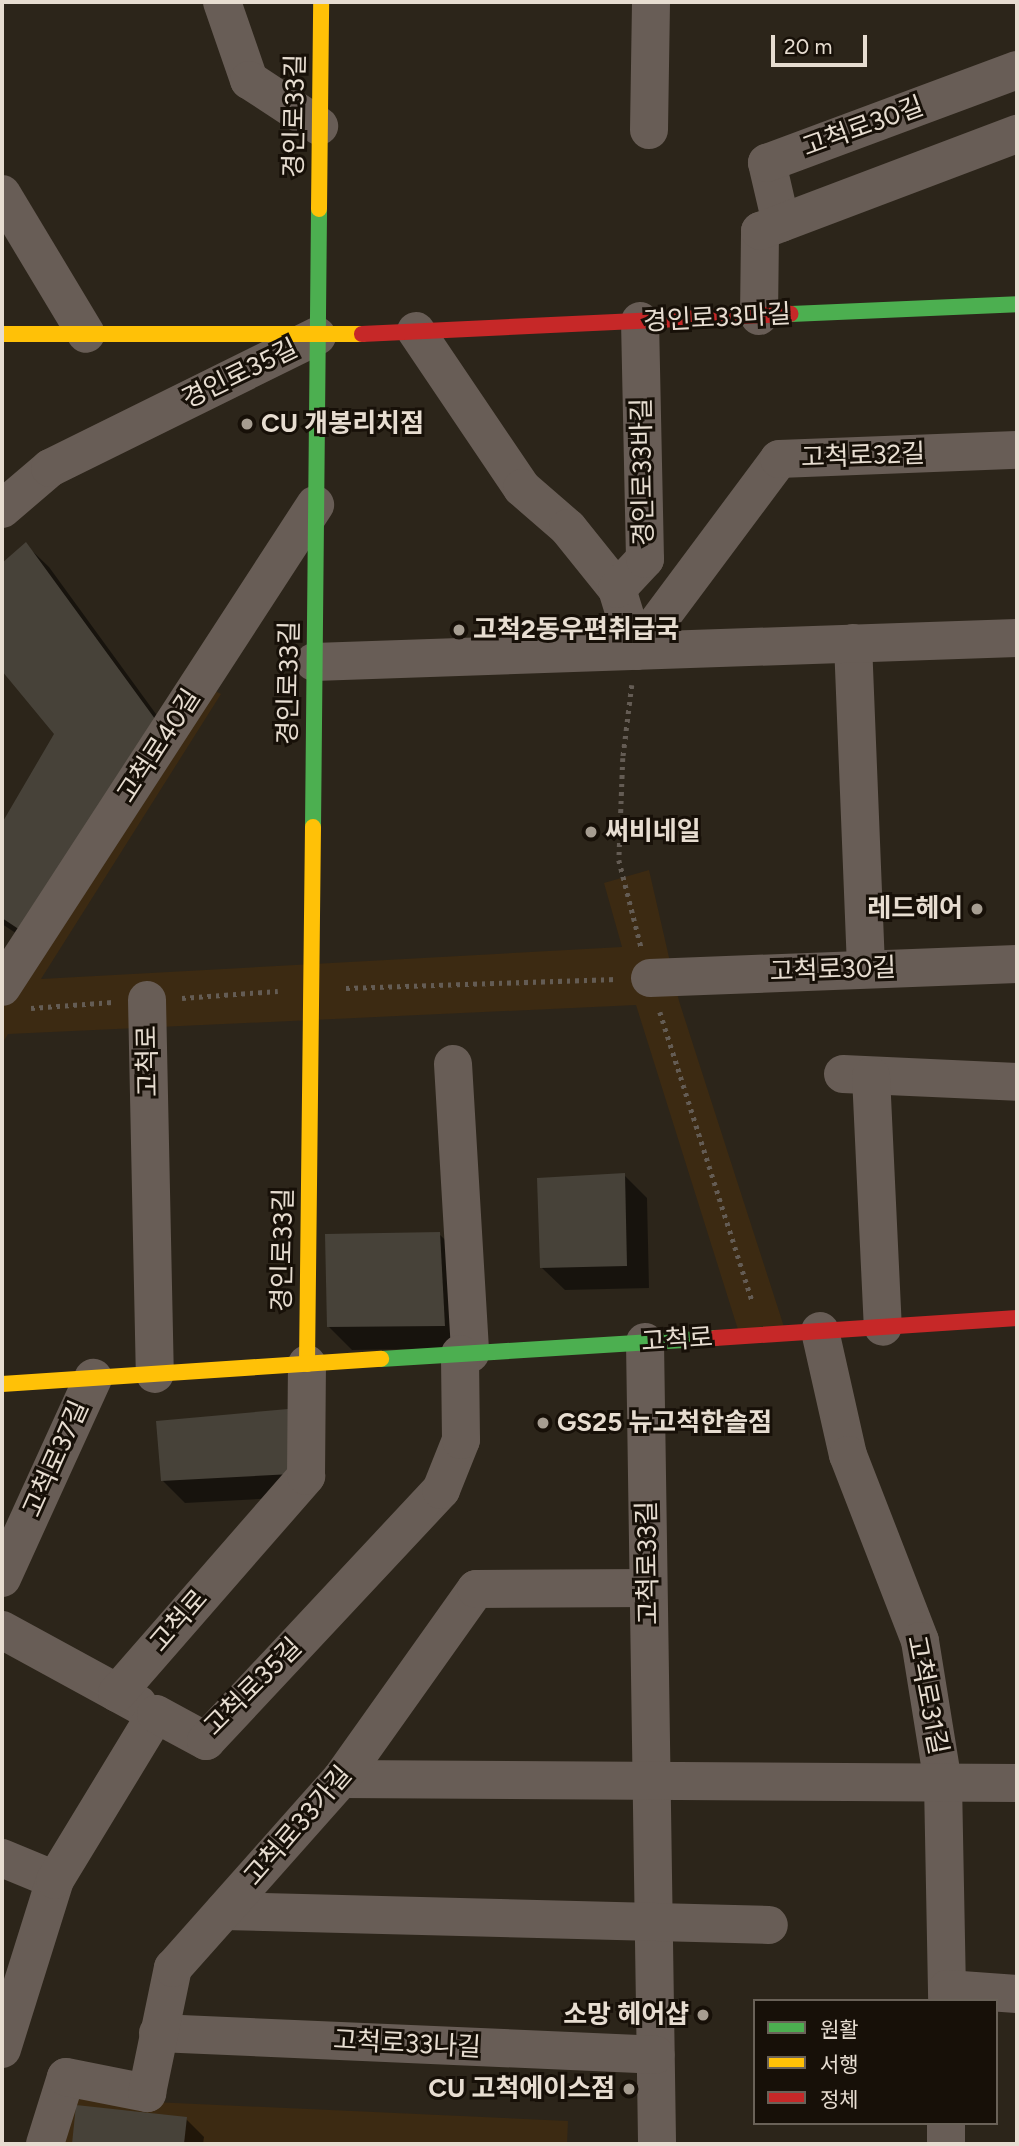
<!DOCTYPE html>
<meta charset="utf-8">
<style>
body{margin:0}
#map{position:relative;width:1019px;height:2146px;overflow:hidden;background:#2c251a;font-family:Figtree,"Noto Sans KR",sans-serif}
div>[style]{position:absolute}
[style*='--x']{left:calc(var(--x)*1px);top:calc(var(--y)*1px);width:calc(var(--w)*1px);rotate:calc(var(--a)*1deg)}
.built>*{inset:0;background:#3c2a12}
.shadow>*{inset:0;background:#0007}
.building>*{inset:0;background:#474239}
.path>*{height:4.5px;margin-top:-2.25px;transform-origin:0;background:repeating-linear-gradient(90deg,#645c54 0 3.5px,transparent 0 8.5px)}
.street>*{height:38px;margin:-19px;padding:0 19px;transform-origin:19px;border-radius:19px;background:#685d56}
.fast>*{height:16px;margin:-8px;padding:0 8px;transform-origin:8px;border-radius:8px;background:#4caf50}
.slow>*{height:16px;margin:-8px;padding:0 8px;transform-origin:8px;border-radius:8px;background:#ffc107}
.jam>*{height:16px;margin:-8px;padding:0 8px;transform-origin:8px;border-radius:8px;background:#c62828}
.dots>*{width:19px;height:19px;translate:-50% -50%;box-sizing:border-box;border:4px solid #171008;border-radius:50%}
span{translate:-50% -50%;white-space:nowrap;text-align:center;line-height:1.15;-webkit-text-stroke:6px #171008;paint-order:stroke}
.street-label{font-size:26px;color:#e7ddd1}
.poi-label{font-size:26px;color:#e7ddd1;font-weight:700}
.left{translate:0 -50%;text-align:left}
.right{translate:-100% -50%;text-align:right}
.frame{position:absolute;inset:0;border:4px solid #e7ddd1;pointer-events:none}
.legend{position:absolute;left:753px;top:1999px;width:245px;height:126px;box-sizing:border-box;background:#171008;border:2px solid #6a6258;margin:0;padding:9px 12px;list-style:none;font-size:21px;color:#e7ddd1}
.legend li{display:flex;align-items:center;gap:14px;height:35px}
.legend b{width:35px;border:2px solid #6a6258}
.scale{position:absolute;left:771px;top:35px;width:96px;height:32px;box-sizing:border-box;border:4px solid #e7ddd1;border-top:0;padding-left:9px;font-size:21px;line-height:24px;white-space:nowrap;color:#e7ddd1;-webkit-text-stroke:5px #171008;paint-order:stroke}
</style>
<div id="map">
<div class="built">
<i style="clip-path:polygon(183px 674px,221px 694px,41px 979px,622px 947px,604px 883px,649px 870px,679px 1001px,786px 1333px,740px 1336px,636px 1005px,8px 1034px,2px 1044px,2px 963px)"></i>
<i style="clip-path:polygon(67px 2098px,568px 2121px,567px 2144px,55px 2144px)"></i>
</div>
<div class="shadow">
<i style="clip-path:polygon(26px 545px,49px 567px,180px 747px,46px 953px,2px 924px,2px 826px,56px 734px,2px 668px,2px 565px)"></i>
<i style="clip-path:polygon(624px 1175px,647px 1198px,649px 1288px,565px 1290px,542px 1268px)"></i>
<i style="clip-path:polygon(439px 1234px,462px 1256px,467px 1348px,352px 1350px,329px 1327px)"></i>
<i style="clip-path:polygon(310px 1434px,314px 1496px,185px 1503px,162px 1480px)"></i>
<i style="clip-path:polygon(78px 2107px,186px 2119px,204px 2137px,203px 2144px,73px 2144px)"></i>
</div>
<div class="building">
<i style="clip-path:polygon(26px 542px,158px 723px,23px 932px,2px 918px,2px 823px,54px 734px,2px 671px,2px 563px)"></i>
<i style="clip-path:polygon(625px 1173px,627px 1266px,540px 1268px,537px 1178px)"></i>
<i style="clip-path:polygon(440px 1232px,445px 1326px,327px 1327px,325px 1234px)"></i>
<i style="clip-path:polygon(288px 1409px,292px 1474px,161px 1481px,156px 1421px)"></i>
<i style="clip-path:polygon(76px 2105px,187px 2117px,184px 2144px,72px 2144px)"></i>
</div>
<div class="path">
<i style="--x:632;--y:685;--w:74;--a:97"></i>
<i style="--x:623;--y:758;--w:102;--a:92.2"></i>
<i style="--x:619;--y:860;--w:89;--a:75.7"></i>
<i style="--x:346;--y:988;--w:271;--a:-1.9"></i>
<i style="--x:182;--y:998;--w:96;--a:-4.2"></i>
<i style="--x:31;--y:1008;--w:82;--a:-4.2"></i>
<i style="--x:660;--y:1012;--w:302;--a:72.3"></i>
</div>
<div class="street">
<i style="--x:222;--y:2;--w:83;--a:70.9"></i>
<i style="--x:249;--y:80;--w:84;--a:33.3"></i>
<i style="--x:649;--y:130;--w:128;--a:-89.1"></i>
<i style="--x:2;--y:194;--w:163;--a:59"></i>
<i style="--x:781;--y:223;--w:62;--a:-103.1"></i>
<i style="--x:767;--y:163;--w:267;--a:-20.4"></i>
<i style="--x:759;--y:316;--w:85;--a:-89.3"></i>
<i style="--x:760;--y:231;--w:275;--a:-20.7"></i>
<i style="--x:416;--y:331;--w:189;--a:56"></i>
<i style="--x:522;--y:488;--w:61;--a:41"></i>
<i style="--x:568;--y:528;--w:78;--a:51.2"></i>
<i style="--x:2;--y:509;--w:63;--a:-40.5"></i>
<i style="--x:50;--y:468;--w:298;--a:-26.3"></i>
<i style="--x:853;--y:643;--w:325;--a:87.7"></i>
<i style="--x:636;--y:651;--w:239;--a:-53.3"></i>
<i style="--x:779;--y:459;--w:238;--a:-2.2"></i>
<i style="--x:636;--y:651;--w:65;--a:-107"></i>
<i style="--x:617;--y:589;--w:41;--a:-47"></i>
<i style="--x:645;--y:559;--w:238;--a:-91.2"></i>
<i style="--x:314;--y:662;--w:703;--a:-1.96"></i>
<i style="--x:650;--y:978;--w:367;--a:-2.2"></i>
<i style="--x:2;--y:987;--w:575;--a:-57"></i>
<i style="--x:147;--y:1000;--w:374;--a:88.8"></i>
<i style="--x:453;--y:1064;--w:290;--a:86.6"></i>
<i style="--x:843;--y:1074;--w:174;--a:2.6"></i>
<i style="--x:871;--y:1076;--w:251;--a:87.3"></i>
<i style="--x:820;--y:1331;--w:127;--a:77.3"></i>
<i style="--x:848;--y:1455;--w:199;--a:68.8"></i>
<i style="--x:920;--y:1641;--w:144;--a:80.8"></i>
<i style="--x:943;--y:1783;--w:218;--a:88.9"></i>
<i style="--x:645;--y:1342;--w:802;--a:89.14"></i>
<i style="--x:2;--y:1578;--w:220;--a:-65.5"></i>
<i style="--x:2;--y:1630;--w:155;--a:28.6"></i>
<i style="--x:117;--y:1693;--w:288;--a:-48.9"></i>
<i style="--x:306;--y:1476;--w:112;--a:-89.5"></i>
<i style="--x:341;--y:1779;--w:676;--a:0.34"></i>
<i style="--x:2;--y:1858;--w:57;--a:22.5"></i>
<i style="--x:224;--y:1911;--w:545;--a:1.47"></i>
<i style="--x:947;--y:1989;--w:70;--a:4.1"></i>
<i style="--x:158;--y:2033;--w:498;--a:2.5"></i>
<i style="--x:2;--y:2049;--w:177;--a:-72.6"></i>
<i style="--x:55;--y:1880;--w:194;--a:-58.7"></i>
<i style="--x:156;--y:1714;--w:57;--a:28.4"></i>
<i style="--x:206;--y:1741;--w:344;--a:-46.9"></i>
<i style="--x:441;--y:1490;--w:54;--a:-68.2"></i>
<i style="--x:461;--y:1440;--w:86;--a:-90.7"></i>
<i style="--x:45;--y:2144;--w:70;--a:-72.6"></i>
<i style="--x:66;--y:2077;--w:83;--a:11.2"></i>
<i style="--x:147;--y:2093;--w:128;--a:-78.3"></i>
<i style="--x:173;--y:1968;--w:253;--a:-48.4"></i>
<i style="--x:341;--y:1779;--w:233;--a:-54.6"></i>
<i style="--x:476;--y:1589;--w:172;--a:-0.3"></i>
<i style="--x:946;--y:2144;--w:21;--a:-90"></i>
</div>
<div class="fast">
<i style="--x:791;--y:314;--w:226;--a:-2.5"></i>
<i style="--x:313;--y:827;--w:618;--a:-89.44"></i>
<i style="--x:381;--y:1359;--w:335;--a:-3.6"></i>
</div>
<div class="slow">
<i style="--x:319;--y:209;--w:207;--a:-89.4"></i>
<i style="--x:2;--y:334;--w:360;--a:0"></i>
<i style="--x:307;--y:1364;--w:537;--a:-89.36"></i>
<i style="--x:2;--y:1384;--w:380;--a:-3.8"></i>
</div>
<div class="jam">
<i style="--x:362;--y:334;--w:429;--a:-2.7"></i>
<i style="--x:715;--y:1338;--w:303;--a:-3.8"></i>
</div>
<div class="dots">
<i style="left:247px;top:424px;background:#a69d91"></i>
<i style="left:459px;top:630px;background:#a69d91"></i>
<i style="left:591px;top:832px;background:#a69d91"></i>
<i style="left:977px;top:909px;background:#a69d91"></i>
<i style="left:543px;top:1423px;background:#a69d91"></i>
<i style="left:703px;top:2015px;background:#a69d91"></i>
<i style="left:629px;top:2089px;background:#a69d91"></i>
</div>
<div class="street-label">
<span style="left:295px;top:116px;rotate:-89deg">경인로33길</span>
<span style="left:863px;top:127px;rotate:-20deg">고척로30길</span>
<span style="left:717px;top:318px;rotate:-3deg">경인로33마길</span>
<span style="left:240px;top:374px;rotate:-26deg">경인로35길</span>
<span style="left:863px;top:456px;rotate:-2deg">고척로32길</span>
<span style="left:643px;top:472px;rotate:-91deg">경인로33바길</span>
<span style="left:289px;top:683px;rotate:-89deg">경인로33길</span>
<span style="left:159px;top:746px;rotate:-57deg">고척로40길</span>
<span style="left:833px;top:970px;rotate:-2deg">고척로30길</span>
<span style="left:148px;top:1061px;rotate:-91deg">고척로</span>
<span style="left:283px;top:1250px;rotate:-89deg">경인로33길</span>
<span style="left:677px;top:1340px;rotate:-4deg">고척로</span>
<span style="left:56px;top:1459px;rotate:-66deg">고척로37길</span>
<span style="left:648px;top:1563px;rotate:-91deg">고척로33길</span>
<span style="left:179px;top:1621px;rotate:-49deg">고척로</span>
<span style="left:253px;top:1687px;rotate:-45deg">고척로35길</span>
<span style="left:927px;top:1695px;rotate:79deg">고척로31길</span>
<span style="left:298px;top:1826px;rotate:-49deg">고척로33가길</span>
<span style="left:407px;top:2044px;rotate:3deg">고척로33나길</span>
</div>
<div class="poi-label">
<span class="left" style="left:261px;top:424px">CU 개봉리치점</span>
<span class="left" style="left:473px;top:630px">고척2동우편취급국</span>
<span class="left" style="left:605px;top:832px">써비네일</span>
<span class="right" style="left:963px;top:909px">레드헤어</span>
<span class="left" style="left:557px;top:1423px">GS25 뉴고척한솔점</span>
<span class="right" style="left:689px;top:2015px">소망 헤어샵</span>
<span class="right" style="left:615px;top:2089px">CU 고척에이스점</span>
</div>
<div class="frame"></div>
<ul class="legend">
<li><b style="height:9px;background:#4caf50"></b>원활</li>
<li><b style="height:9px;background:#ffc107"></b>서행</li>
<li><b style="height:9px;background:#c62828"></b>정체</li>
</ul>
<div class="scale">20 m</div>
</div>
